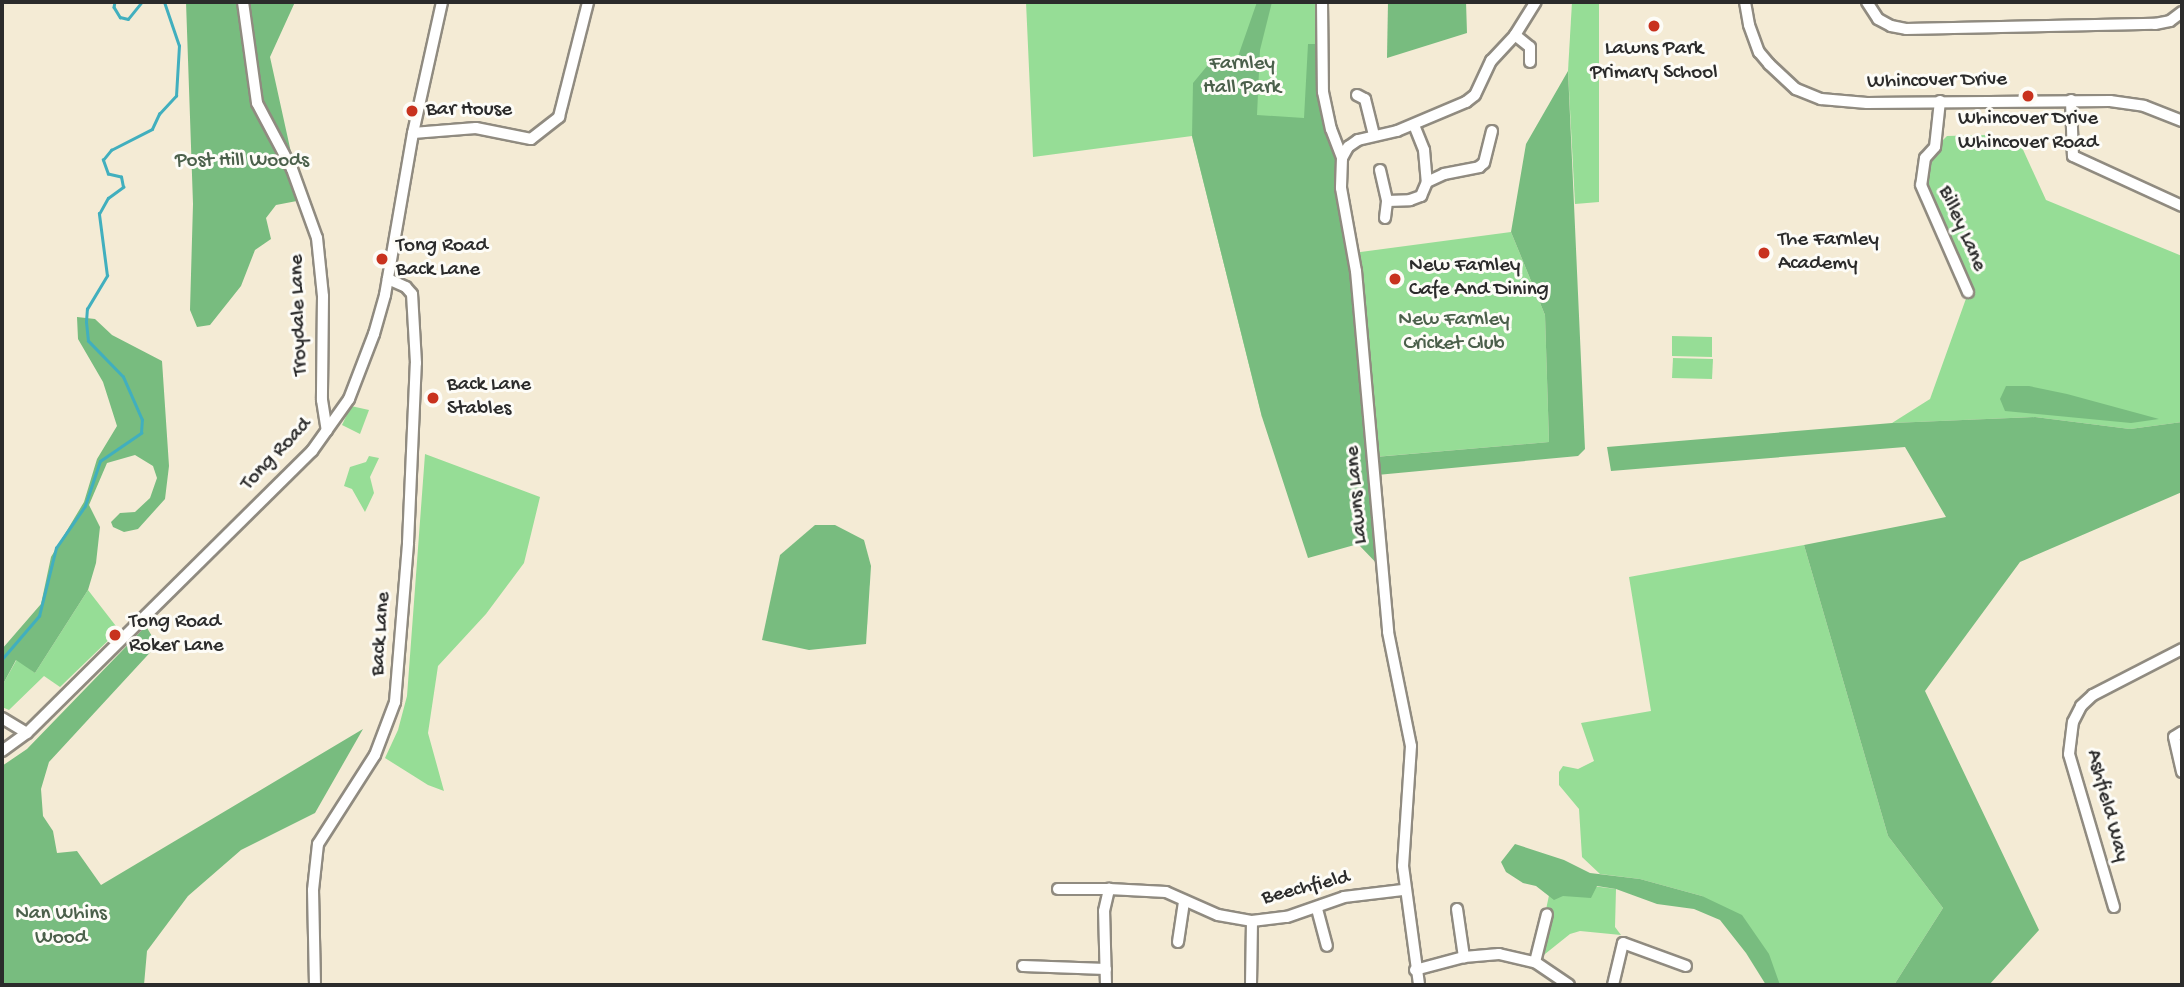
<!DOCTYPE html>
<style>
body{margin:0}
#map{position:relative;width:2184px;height:987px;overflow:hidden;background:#f4ebd5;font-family:"Gochi Hand",sans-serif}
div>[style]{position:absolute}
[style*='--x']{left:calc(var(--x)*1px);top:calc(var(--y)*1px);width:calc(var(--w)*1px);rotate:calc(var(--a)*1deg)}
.green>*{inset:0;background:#96dd96}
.forest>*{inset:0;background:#78bc7f}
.stream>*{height:2.5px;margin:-1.25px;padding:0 1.25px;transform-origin:1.25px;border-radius:1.25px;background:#41afbe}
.roads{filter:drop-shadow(2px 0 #908b80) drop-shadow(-2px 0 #908b80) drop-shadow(0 2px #908b80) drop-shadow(0 -2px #908b80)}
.minor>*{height:10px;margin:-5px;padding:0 5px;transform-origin:5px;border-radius:5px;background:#fff}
.dots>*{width:19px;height:19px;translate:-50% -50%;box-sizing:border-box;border:4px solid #fdfcf7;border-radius:50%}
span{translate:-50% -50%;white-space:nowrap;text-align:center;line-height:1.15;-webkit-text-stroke:6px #fdfcf7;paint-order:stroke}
.poi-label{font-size:21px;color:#2b2b2b}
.left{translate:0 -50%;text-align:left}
.park-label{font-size:21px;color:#4b604b}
.street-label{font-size:21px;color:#2b2b2b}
.frame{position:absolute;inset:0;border:4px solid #2b2b2b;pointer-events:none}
</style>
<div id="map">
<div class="green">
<i style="clip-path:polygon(1026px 2px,1322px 2px,1323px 59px,1262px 417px,1192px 136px,1033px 157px)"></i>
<i style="clip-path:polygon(1572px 2px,1599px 2px,1599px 202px,1575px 204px,1568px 71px)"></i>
<i style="clip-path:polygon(1987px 135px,1990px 147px,2020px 143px,2046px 200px,2182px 256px,2182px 422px,2130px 429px,2035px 417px,1892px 423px,1930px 399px,1968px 293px,1921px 185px,1925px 158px,1947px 136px)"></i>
<i style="clip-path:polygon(1511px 232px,1545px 315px,1549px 442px,1374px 457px,1353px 253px)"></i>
<i style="clip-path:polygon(1672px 336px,1712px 337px,1712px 357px,1672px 356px)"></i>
<i style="clip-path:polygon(1673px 358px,1713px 359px,1712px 379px,1672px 378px)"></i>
<i style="clip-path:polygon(351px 406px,369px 410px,360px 434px,342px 425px)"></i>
<i style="clip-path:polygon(425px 454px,540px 497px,524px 563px,486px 614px,438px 666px,428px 733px,444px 791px,428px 785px,385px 758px,398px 730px,407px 696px)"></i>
<i style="clip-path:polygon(369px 456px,379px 458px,370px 477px,374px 493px,365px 512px,352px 489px,344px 486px,350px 467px,366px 462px)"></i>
<i style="clip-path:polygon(1804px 545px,1888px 836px,1943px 908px,1894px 985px,1780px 985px,1702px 896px,1640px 879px,1600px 874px,1582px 857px,1579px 809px,1559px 785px,1559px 772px,1563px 766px,1578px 769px,1594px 761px,1581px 723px,1651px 711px,1629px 577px)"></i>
<i style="clip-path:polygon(88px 590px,119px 630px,60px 687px,44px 676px,9px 710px,2px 707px,2px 686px,17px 659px,35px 673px)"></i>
<i style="clip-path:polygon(1552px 881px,1616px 889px,1615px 927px,1621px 935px,1580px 931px,1570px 934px,1535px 962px)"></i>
</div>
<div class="forest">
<i style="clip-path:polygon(186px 2px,295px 2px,270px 57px,292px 157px,291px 166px,302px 200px,276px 205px,266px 218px,271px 239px,255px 250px,241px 286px,210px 325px,197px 327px,190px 310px,193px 204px)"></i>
<i style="clip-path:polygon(1257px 2px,1272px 2px,1260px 50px,1257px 115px,1304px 118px,1308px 44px,1315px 44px,1317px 59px,1323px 59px,1337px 142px,1375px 457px,1549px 442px,1545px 315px,1511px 232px,1526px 144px,1568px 71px,1585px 449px,1578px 456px,1377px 475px,1384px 571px,1358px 544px,1308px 558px,1262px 417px,1192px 136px,1193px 83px,1212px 60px,1235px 65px)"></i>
<i style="clip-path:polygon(1388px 2px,1466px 2px,1467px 33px,1387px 58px)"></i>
<i style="clip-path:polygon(77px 317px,95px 319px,112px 335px,162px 361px,169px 466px,165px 499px,138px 529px,124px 532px,113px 527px,111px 522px,120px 513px,135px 512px,150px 498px,157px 478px,153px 466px,135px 455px,107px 463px,89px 505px,100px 527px,96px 563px,88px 590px,35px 673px,16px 660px,2px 686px,2px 649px,41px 604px,51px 557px,84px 502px,97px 459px,117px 426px,103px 382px,78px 339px)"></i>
<i style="clip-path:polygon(2006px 386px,2029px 386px,2067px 394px,2159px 419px,2131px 423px,2005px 411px,2000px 399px)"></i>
<i style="clip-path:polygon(2035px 417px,2130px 429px,2182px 422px,2182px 492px,2020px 562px,1925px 691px,2039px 930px,1989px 985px,1894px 985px,1943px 908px,1888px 836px,1804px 545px,1946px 517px,1905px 447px,1611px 471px,1607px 447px,1892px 423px)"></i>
<i style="clip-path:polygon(815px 525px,835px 525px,864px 540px,871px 566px,866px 644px,809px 650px,762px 640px,780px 555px)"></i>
<i style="clip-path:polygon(146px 626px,157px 645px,49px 762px,41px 789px,43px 816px,53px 831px,57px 853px,77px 851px,101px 885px,363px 729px,315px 813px,241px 850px,188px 896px,147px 951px,144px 985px,2px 985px,2px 766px,27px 749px)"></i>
<i style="clip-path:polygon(1515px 844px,1564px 860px,1590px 873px,1640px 879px,1702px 896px,1742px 915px,1769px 954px,1780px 985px,1766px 985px,1746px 953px,1720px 920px,1694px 909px,1657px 904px,1616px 889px,1597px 886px,1591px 898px,1563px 896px,1554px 900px,1536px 886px,1523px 883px,1506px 872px,1501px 862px)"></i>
</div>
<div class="stream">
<i style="--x:115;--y:2;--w:5;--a:101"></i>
<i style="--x:114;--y:7;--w:12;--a:59"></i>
<i style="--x:120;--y:17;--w:8;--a:14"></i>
<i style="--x:128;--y:19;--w:22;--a:-51"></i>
<i style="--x:2;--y:659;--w:57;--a:-49.3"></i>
<i style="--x:39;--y:616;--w:70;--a:-76"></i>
<i style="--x:56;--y:548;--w:51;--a:-55.4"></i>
<i style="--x:85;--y:506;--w:47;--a:-71.6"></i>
<i style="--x:100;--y:461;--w:50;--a:-34.3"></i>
<i style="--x:141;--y:433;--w:13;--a:-86"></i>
<i style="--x:142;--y:420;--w:47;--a:-113.8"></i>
<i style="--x:123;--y:377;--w:50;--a:-134.2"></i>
<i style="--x:88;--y:341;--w:19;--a:-96"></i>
<i style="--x:86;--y:322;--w:13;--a:-86"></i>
<i style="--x:87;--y:309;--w:39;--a:-59"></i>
<i style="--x:107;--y:276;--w:63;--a:-97.4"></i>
<i style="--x:99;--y:214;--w:18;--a:-61"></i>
<i style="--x:108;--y:198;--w:19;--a:-36"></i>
<i style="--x:123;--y:187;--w:10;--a:-101"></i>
<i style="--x:121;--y:177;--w:13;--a:-167"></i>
<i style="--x:108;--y:174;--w:15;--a:-110"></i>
<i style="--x:103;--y:160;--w:13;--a:-51"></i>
<i style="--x:111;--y:150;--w:46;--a:-27.1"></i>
<i style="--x:152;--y:129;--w:17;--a:-65"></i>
<i style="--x:159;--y:114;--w:25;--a:-47"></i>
<i style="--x:176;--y:96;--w:50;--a:-86.6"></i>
<i style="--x:179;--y:46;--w:46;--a:-108.8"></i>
</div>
<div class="roads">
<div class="minor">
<i style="--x:243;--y:2;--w:102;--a:82.1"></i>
<i style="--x:257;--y:103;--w:75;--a:62.1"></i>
<i style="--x:292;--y:169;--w:73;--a:70.1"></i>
<i style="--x:317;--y:238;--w:58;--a:84.1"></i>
<i style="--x:323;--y:296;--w:104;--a:90.6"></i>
<i style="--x:322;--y:400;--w:31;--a:81"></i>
<i style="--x:1322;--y:2;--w:90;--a:89.4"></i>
<i style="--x:1323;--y:92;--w:38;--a:78"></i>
<i style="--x:1331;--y:129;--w:31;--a:69"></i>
<i style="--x:1342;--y:158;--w:30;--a:92"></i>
<i style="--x:1341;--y:188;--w:84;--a:79.8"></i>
<i style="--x:1356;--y:271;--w:362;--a:84.9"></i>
<i style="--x:1388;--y:632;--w:116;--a:78.6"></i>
<i style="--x:1411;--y:746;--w:120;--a:93.8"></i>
<i style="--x:1403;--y:866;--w:120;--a:82.3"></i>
<i style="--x:1745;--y:2;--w:23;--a:80"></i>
<i style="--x:1749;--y:25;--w:29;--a:70"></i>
<i style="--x:1759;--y:52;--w:16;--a:50"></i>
<i style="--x:1769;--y:64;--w:37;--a:43"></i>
<i style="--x:1796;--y:89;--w:27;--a:22"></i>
<i style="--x:1821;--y:99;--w:46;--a:5"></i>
<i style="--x:1867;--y:103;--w:243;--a:-0.5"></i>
<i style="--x:2110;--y:101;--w:34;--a:8"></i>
<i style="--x:2144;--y:106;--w:41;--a:21.5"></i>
<i style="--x:1867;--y:2;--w:20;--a:57"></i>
<i style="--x:1878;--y:19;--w:15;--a:28"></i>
<i style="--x:1891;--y:26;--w:15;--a:11"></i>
<i style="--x:1906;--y:29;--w:249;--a:-1.2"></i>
<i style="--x:2155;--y:24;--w:15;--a:-11"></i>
<i style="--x:2170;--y:21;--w:15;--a:-37"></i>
<i style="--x:1515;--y:35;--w:19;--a:39"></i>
<i style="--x:1530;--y:47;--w:15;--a:90"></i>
<i style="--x:1357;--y:95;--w:9;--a:27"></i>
<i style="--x:1365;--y:99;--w:36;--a:76"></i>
<i style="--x:2071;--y:100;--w:56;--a:88"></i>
<i style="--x:2073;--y:156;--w:120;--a:24.6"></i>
<i style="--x:1940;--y:101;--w:46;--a:96.2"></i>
<i style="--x:1935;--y:147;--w:15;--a:132"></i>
<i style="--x:1925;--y:158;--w:27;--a:98"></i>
<i style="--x:1921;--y:185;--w:117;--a:66.3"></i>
<i style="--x:1414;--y:125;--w:27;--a:68"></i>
<i style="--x:1424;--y:150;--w:32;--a:85"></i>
<i style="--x:1427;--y:182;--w:19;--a:-25"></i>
<i style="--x:1444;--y:174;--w:36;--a:-11"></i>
<i style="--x:1479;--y:167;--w:6;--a:-39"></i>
<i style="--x:1484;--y:163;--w:33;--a:-76"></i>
<i style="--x:413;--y:133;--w:63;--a:-4.5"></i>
<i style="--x:476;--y:128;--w:56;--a:11.3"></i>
<i style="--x:531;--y:139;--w:36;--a:-38"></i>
<i style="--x:559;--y:117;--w:119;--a:-75.8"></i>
<i style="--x:1342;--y:158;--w:13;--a:-61"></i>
<i style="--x:1348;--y:147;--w:12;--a:-35"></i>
<i style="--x:1358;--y:140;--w:40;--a:-13"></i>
<i style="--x:1397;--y:131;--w:75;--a:-22.8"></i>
<i style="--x:1466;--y:102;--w:11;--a:-38"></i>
<i style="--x:1475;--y:95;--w:38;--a:-65"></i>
<i style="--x:1491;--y:61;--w:35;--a:-47"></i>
<i style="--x:1515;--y:35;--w:39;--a:-58"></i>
<i style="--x:1380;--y:170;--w:32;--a:77"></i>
<i style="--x:1387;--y:201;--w:23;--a:-2"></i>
<i style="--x:1410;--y:200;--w:12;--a:-20"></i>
<i style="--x:1421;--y:196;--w:15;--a:-67"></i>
<i style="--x:1385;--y:218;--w:17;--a:-83"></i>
<i style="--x:2;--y:718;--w:29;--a:31"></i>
<i style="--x:2182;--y:732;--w:9;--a:148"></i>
<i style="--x:2174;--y:737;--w:36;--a:77"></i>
<i style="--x:2;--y:751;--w:31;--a:-36"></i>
<i style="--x:27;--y:733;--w:401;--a:-44.7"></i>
<i style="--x:312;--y:451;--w:64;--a:-54.6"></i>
<i style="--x:349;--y:399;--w:70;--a:-69"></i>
<i style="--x:374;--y:334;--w:41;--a:-74.2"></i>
<i style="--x:385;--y:295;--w:164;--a:-80.2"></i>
<i style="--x:413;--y:133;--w:134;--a:-77.5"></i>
<i style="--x:1058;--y:889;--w:51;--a:0"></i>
<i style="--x:2114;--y:907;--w:159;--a:-106.4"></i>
<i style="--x:2069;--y:754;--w:32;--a:-83"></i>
<i style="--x:2073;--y:722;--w:18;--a:-63"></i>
<i style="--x:2081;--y:706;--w:16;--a:-43"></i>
<i style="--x:2093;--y:695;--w:100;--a:-27.3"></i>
<i style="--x:1317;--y:909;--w:38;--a:75"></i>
<i style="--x:1457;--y:909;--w:49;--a:81.7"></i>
<i style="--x:1178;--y:942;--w:40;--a:-81.5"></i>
<i style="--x:1535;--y:962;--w:49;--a:-76"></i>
<i style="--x:1023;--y:966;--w:83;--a:2.1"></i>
<i style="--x:1415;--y:970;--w:51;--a:-14.9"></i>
<i style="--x:1464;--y:957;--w:35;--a:-5"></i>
<i style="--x:1499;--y:954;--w:37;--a:13"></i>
<i style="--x:1535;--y:962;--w:41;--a:34.1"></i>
<i style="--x:315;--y:985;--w:95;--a:-91.2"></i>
<i style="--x:313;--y:890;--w:46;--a:-83.8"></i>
<i style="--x:318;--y:844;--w:106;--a:-57.4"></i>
<i style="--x:375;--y:755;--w:57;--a:-69.3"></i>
<i style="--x:395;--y:702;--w:160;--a:-85.3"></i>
<i style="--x:408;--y:543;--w:180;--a:-87.5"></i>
<i style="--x:416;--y:363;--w:69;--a:-93.3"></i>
<i style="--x:412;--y:294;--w:9;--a:-131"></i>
<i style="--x:406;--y:287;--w:20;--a:-156"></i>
<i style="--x:1106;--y:985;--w:74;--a:-91.5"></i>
<i style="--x:1104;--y:911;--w:23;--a:-77"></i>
<i style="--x:1109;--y:889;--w:57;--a:3"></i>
<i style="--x:1166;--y:892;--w:57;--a:23.9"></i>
<i style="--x:1218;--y:915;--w:35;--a:10"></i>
<i style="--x:1252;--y:921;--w:35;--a:-7"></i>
<i style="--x:1287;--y:917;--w:60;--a:-19.3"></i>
<i style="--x:1344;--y:897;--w:59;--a:-6.8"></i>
<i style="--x:1251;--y:985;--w:64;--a:-89.1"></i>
<i style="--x:1613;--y:985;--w:43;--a:-76.6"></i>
<i style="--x:1623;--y:943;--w:67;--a:20.1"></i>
</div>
</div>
<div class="dots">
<i style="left:1654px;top:26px;background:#c8321e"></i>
<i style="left:2028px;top:96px;background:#c8321e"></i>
<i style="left:412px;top:111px;background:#c8321e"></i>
<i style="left:1764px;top:253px;background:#c8321e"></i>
<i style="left:382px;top:259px;background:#c8321e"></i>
<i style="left:1395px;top:279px;background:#c8321e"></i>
<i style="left:433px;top:398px;background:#c8321e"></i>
<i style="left:115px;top:635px;background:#c8321e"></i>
</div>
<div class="poi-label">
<span style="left:1654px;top:62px">Lawns Park<br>Primary School</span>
<span class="left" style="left:426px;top:111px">Bar House</span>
<span style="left:2028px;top:132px">Whincover Drive<br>Whincover Road</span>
<span class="left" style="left:1778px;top:253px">The Farnley<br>Academy</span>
<span class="left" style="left:396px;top:259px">Tong Road<br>Back Lane</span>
<span class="left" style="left:1409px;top:279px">New Farnley<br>Cafe And Dining</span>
<span class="left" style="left:447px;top:398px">Back Lane<br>Stables</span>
<span class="left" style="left:129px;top:635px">Tong Road<br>Roker Lane</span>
</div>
<div class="park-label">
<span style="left:1242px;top:77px">Farnley<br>Hall Park</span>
<span style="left:242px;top:162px">Post Hill Woods</span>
<span style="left:1454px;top:333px">New Farnley<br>Cricket Club</span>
<span style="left:61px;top:927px">Nan Whins<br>Wood</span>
</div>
<div class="street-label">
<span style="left:1937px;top:82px;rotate:-1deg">Whincover Drive</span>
<span style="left:1961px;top:229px;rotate:66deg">Billey Lane</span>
<span style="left:300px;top:315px;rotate:-92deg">Troydale Lane</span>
<span style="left:277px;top:455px;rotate:-46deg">Tong Road</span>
<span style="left:1358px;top:495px;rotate:-95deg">Lawns Lane</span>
<span style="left:382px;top:634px;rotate:-86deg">Back Lane</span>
<span style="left:2106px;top:806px;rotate:75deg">Ashfield Way</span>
<span style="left:1306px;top:889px;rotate:-14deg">Beechfield</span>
</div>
<div class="frame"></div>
</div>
